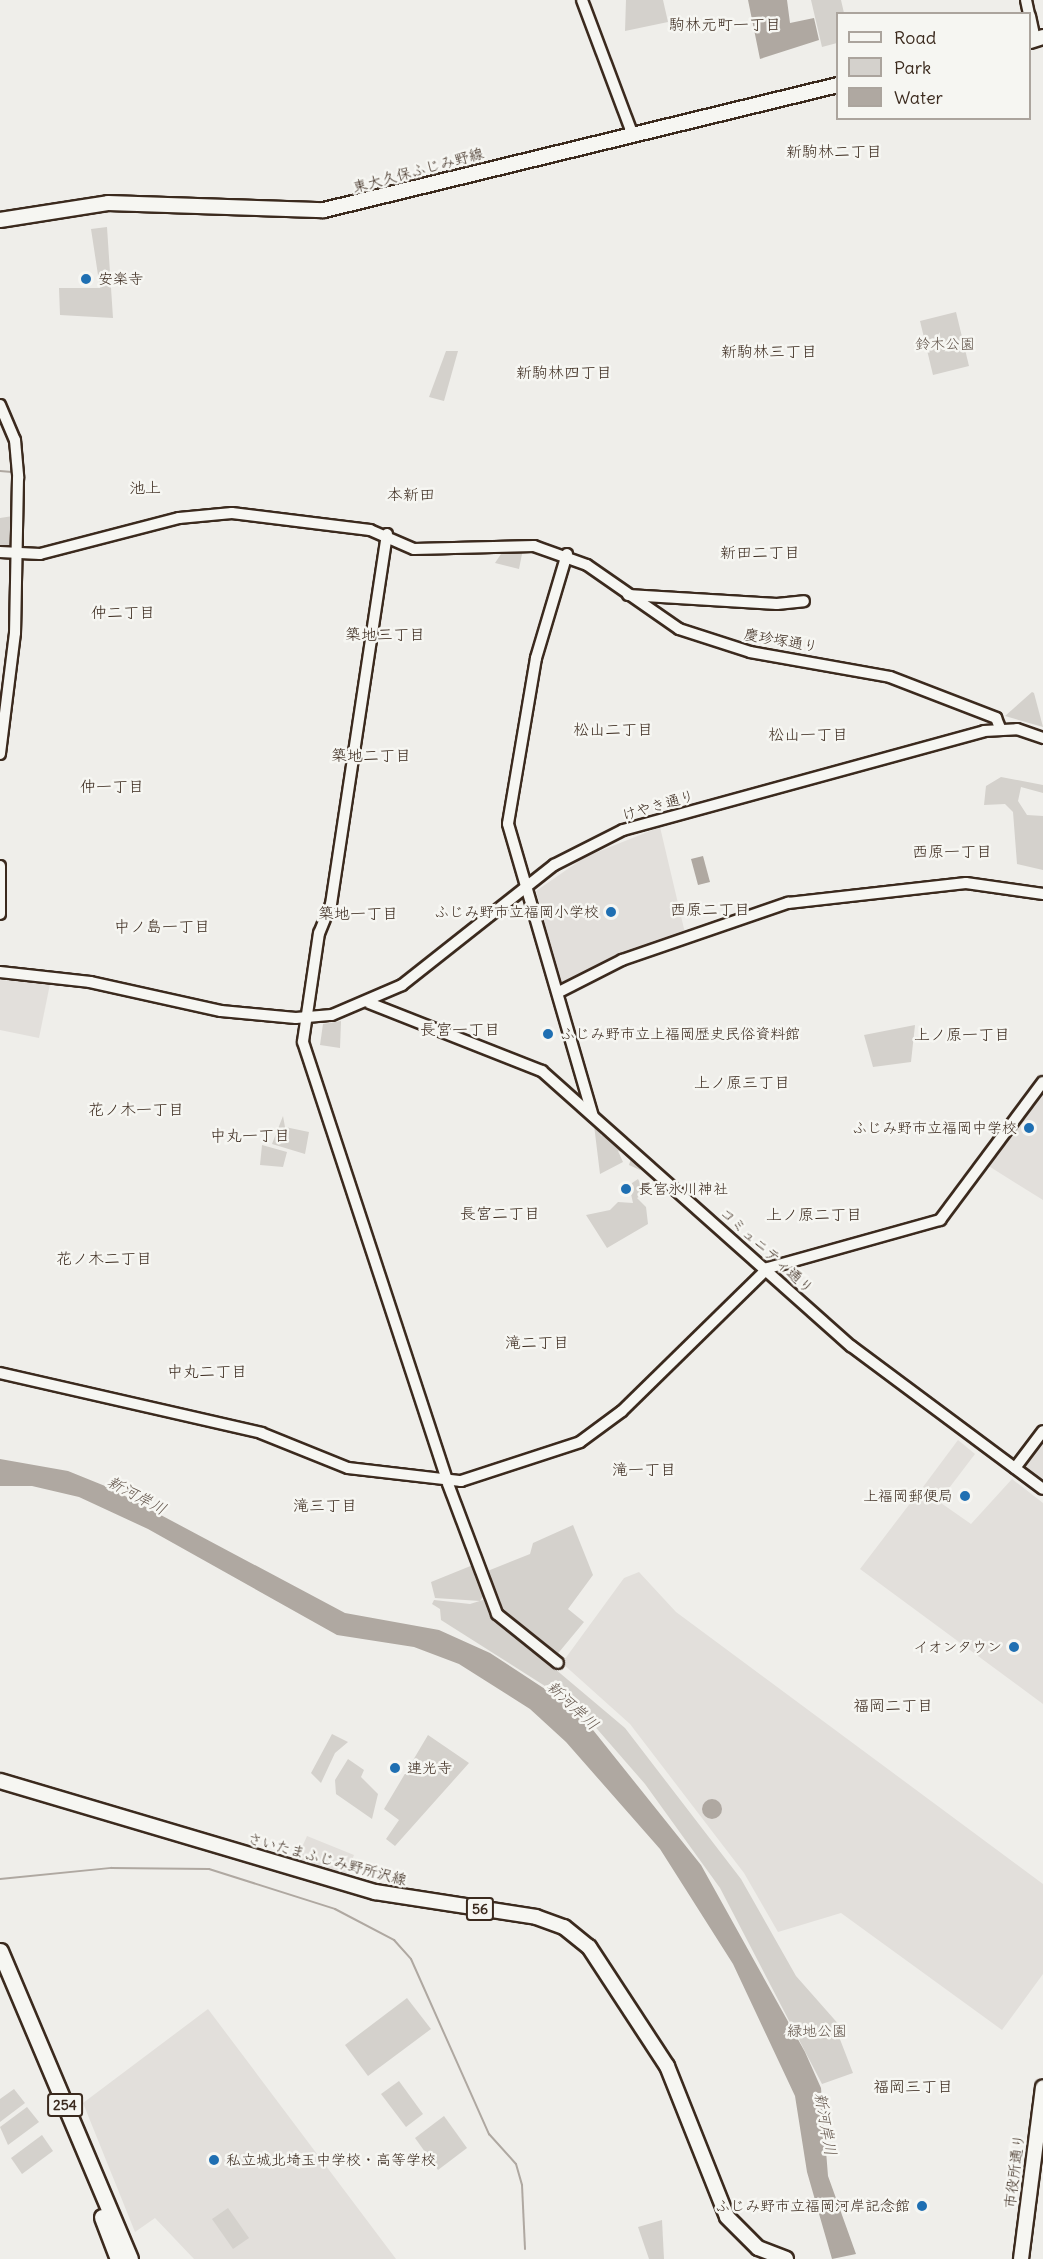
<!DOCTYPE html>
<meta charset="utf-8">
<style>
body{margin:0}
#map{position:relative;width:1043px;height:2259px;overflow:hidden;background:#efeeea;font-family:Delius,"Klee One",sans-serif}
div>[style]{position:absolute}
[style*='--x']{left:calc(var(--x)*1px);top:calc(var(--y)*1px);width:calc(var(--w)*1px);rotate:calc(var(--a)*1deg)}
.built>*{inset:0;background:#e2dfdb}
.green>*{inset:0;background:#d4d1cc}
.water>*{inset:0;background:#afa8a1}
.round{border-radius:50%}
.stream>*{height:2px;margin:-1px;padding:0 1px;transform-origin:1px;border-radius:1px;background:#afa8a1}
.roads{filter:drop-shadow(2px 0 #3b2a1e) drop-shadow(-2px 0 #3b2a1e) drop-shadow(0 2px #3b2a1e) drop-shadow(0 -2px #3b2a1e)}
.minor>*{height:10px;margin:-5px;padding:0 5px;transform-origin:5px;border-radius:5px;background:#f6f6f2}
.major>*{height:14px;margin:-7px;padding:0 7px;transform-origin:7px;border-radius:7px;background:#f6f6f2}
.highway>*{height:15px;margin:-7.5px;padding:0 7.5px;transform-origin:7.5px;border-radius:7.5px;background:#f6f6f2}
.dots>*{width:16px;height:16px;translate:-50% -50%;box-sizing:border-box;border:3px solid #f6f6f2;border-radius:50%}
span{translate:-50% -50%;white-space:nowrap;text-align:center;line-height:1.15;-webkit-text-stroke:5px #f6f6f2;paint-order:stroke}
.shield-label span{padding:2px 4px;background:#f6f6f2;border:2px solid;border-radius:4px;-webkit-text-stroke-width:0}
.shield-label{font-size:14px;color:#3b2a1e;font-weight:700}
.street-label{font-size:15px;color:#3b2a1e}
.poi-label{font-size:15px;color:#3b2a1e}
.left{translate:0 -50%;text-align:left}
.right{translate:-100% -50%;text-align:right}
.park-label{font-size:15px;color:#61544a}
.neighbourhood-label{font-size:16px;color:#3b2a1e}
.water-label{font-size:16px;color:#64564c;font-style:italic}
.legend{position:absolute;left:836px;top:12px;width:195px;height:108px;box-sizing:border-box;background:#f6f6f2;border:2px solid #aba49d;margin:0;padding:8px 10px;list-style:none;font-size:18px;color:#3b2a1e}
.legend li{display:flex;align-items:center;gap:12px;height:30px}
.legend b{width:30px;border:2px solid #aba49d}
</style>
<div id="map">
<div class="built">
<i style="clip-path:polygon(660px 827px,685px 933px,620px 954px,561px 983px,536px 891px,585px 857px)"></i>
<i style="clip-path:polygon(0 980px,50px 984px,39px 1038px,0 1030px)"></i>
<i style="clip-path:polygon(1043px 1091px,1043px 1200px,987px 1165px)"></i>
<i style="clip-path:polygon(958px 1440px,975px 1454px,940px 1500px,923px 1487px)"></i>
<i style="clip-path:polygon(1043px 1441px,1043px 1479px,1025px 1466px)"></i>
<i style="clip-path:polygon(1012px 1479px,1043px 1503px,1043px 1704px,860px 1569px,921px 1489px,971px 1524px)"></i>
<i style="clip-path:polygon(639px 1572px,676px 1612px,1043px 1884px,1043px 1974px,1002px 2030px,841px 1913px,778px 1932px,744px 1873px,630px 1724px,562px 1663px,624px 1578px)"></i>
<i style="clip-path:polygon(307px 1836px,354px 1855px,345px 1877px,295px 1863px)"></i>
<i style="clip-path:polygon(208px 2009px,396px 2259px,194px 2259px,155px 2218px,135px 2232px,83px 2103px)"></i>
</div>
<div class="green">
<i style="clip-path:polygon(626px 0,663px 0,668px 22px,625px 31px)"></i>
<i style="clip-path:polygon(811px 0,841px 0,844px 13px,838px 14px,837px 43px,822px 47px)"></i>
<i style="clip-path:polygon(107px 227px,113px 318px,60px 315px,59px 288px,100px 288px,91px 229px)"></i>
<i style="clip-path:polygon(956px 312px,969px 366px,933px 375px,920px 321px)"></i>
<i style="clip-path:polygon(446px 351px,458px 351px,444px 401px,429px 397px)"></i>
<i style="clip-path:polygon(13px 516px,10px 546px,0 548px,0 518px)"></i>
<i style="clip-path:polygon(523px 549px,519px 569px,495px 563px,503px 551px)"></i>
<i style="clip-path:polygon(1034px 693px,1043px 727px,1005px 716px,1032px 692px)"></i>
<i style="clip-path:polygon(1001px 777px,1043px 785px,1043px 793px,1021px 787px,1018px 801px,1027px 815px,1043px 816px,1043px 870px,1017px 864px,1013px 812px,1005px 804px,984px 805px,986px 786px)"></i>
<i style="clip-path:polygon(341px 1021px,340px 1048px,320px 1045px,323px 1024px)"></i>
<i style="clip-path:polygon(915px 1025px,911px 1062px,873px 1067px,864px 1035px)"></i>
<i style="clip-path:polygon(283px 1116px,285px 1127px,309px 1132px,305px 1154px,272px 1144px)"></i>
<i style="clip-path:polygon(594px 1125px,602px 1136px,604px 1132px,644px 1160px,640px 1170px,629px 1165px,632px 1155px,618px 1151px,623px 1162px,600px 1174px)"></i>
<i style="clip-path:polygon(262px 1145px,287px 1152px,283px 1167px,260px 1165px)"></i>
<i style="clip-path:polygon(638px 1179px,645px 1193px,637px 1198px,646px 1207px,648px 1224px,607px 1248px,586px 1215px,610px 1210px,618px 1202px,633px 1203px,629px 1185px)"></i>
<i style="clip-path:polygon(573px 1525px,593px 1575px,568px 1609px,584px 1622px,555px 1657px,499px 1612px,485px 1572px,530px 1554px,533px 1543px)"></i>
<i style="clip-path:polygon(473px 1565px,484px 1595px,480px 1601px,435px 1598px,431px 1582px)"></i>
<i style="clip-path:polygon(486px 1599px,503px 1625px,625px 1728px,741px 1879px,796px 1976px,841px 2027px,836px 2029px,853px 2073px,822px 2084px,720px 1888px,645px 1784px,578px 1707px,441px 1620px,440px 1609px,432px 1604px,434px 1600px,470px 1604px)"></i>
<i style="clip-path:polygon(332px 1734px,348px 1742px,335px 1753px,321px 1783px,311px 1773px)"></i>
<i style="clip-path:polygon(428px 1735px,469px 1763px,395px 1846px,386px 1839px,399px 1820px,384px 1809px)"></i>
<i style="clip-path:polygon(348px 1759px,364px 1770px,361px 1777px,378px 1794px,372px 1819px,336px 1794px,335px 1780px)"></i>
<i style="clip-path:polygon(407px 1998px,431px 2029px,368px 2076px,345px 2045px)"></i>
<i style="clip-path:polygon(399px 2081px,423px 2114px,406px 2127px,381px 2094px)"></i>
<i style="clip-path:polygon(14px 2089px,25px 2103px,0 2122px,0 2099px)"></i>
<i style="clip-path:polygon(27px 2107px,39px 2122px,8px 2145px,0 2127px)"></i>
<i style="clip-path:polygon(444px 2116px,467px 2148px,438px 2170px,415px 2138px)"></i>
<i style="clip-path:polygon(42px 2135px,53px 2151px,22px 2174px,11px 2158px)"></i>
<i style="clip-path:polygon(228px 2208px,249px 2238px,233px 2249px,212px 2219px)"></i>
<i style="clip-path:polygon(662px 2220px,664px 2259px,649px 2259px,638px 2227px)"></i>
</div>
<div class="water">
<i style="clip-path:polygon(748px 0,787px 0,790px 23px,814px 18px,819px 40px,760px 59px)"></i>
<i style="clip-path:polygon(703px 856px,710px 882px,698px 885px,691px 859px)"></i>
<i style="clip-path:polygon(0 1459px,68px 1471px,110px 1488px,345px 1613px,439px 1630px,490px 1653px,577px 1710px,701px 1865px,805px 2052px,821px 2088px,828px 2176px,856px 2254px,832px 2259px,807px 2172px,795px 2096px,733px 1964px,660px 1849px,566px 1742px,530px 1709px,459px 1664px,414px 1647px,337px 1635px,148px 1529px,79px 1497px,32px 1486px,0 1486px)"></i>
<i class="round" style="left:702px;top:1799px;width:20px;height:20px"></i>
</div>
<div class="stream">
<i style="--x:0;--y:471;--w:12;--a:5"></i>
<i style="--x:0;--y:1879;--w:112;--a:-5.7"></i>
<i style="--x:111;--y:1868;--w:98;--a:0.6"></i>
<i style="--x:209;--y:1869;--w:132;--a:17.6"></i>
<i style="--x:335;--y:1909;--w:67;--a:27.7"></i>
<i style="--x:394;--y:1940;--w:25;--a:48"></i>
<i style="--x:411;--y:1959;--w:192;--a:66"></i>
<i style="--x:489;--y:2134;--w:40;--a:48"></i>
<i style="--x:516;--y:2164;--w:22;--a:74"></i>
<i style="--x:522;--y:2185;--w:64;--a:87.3"></i>
</div>
<div class="roads">
<div class="minor">
<i style="--x:582;--y:0;--w:142;--a:69.4"></i>
<i style="--x:1026;--y:0;--w:14;--a:78"></i>
<i style="--x:1030;--y:16;--w:24;--a:78"></i>
<i style="--x:0;--y:405;--w:38;--a:67"></i>
<i style="--x:15;--y:440;--w:38;--a:85"></i>
<i style="--x:18;--y:478;--w:155;--a:91.1"></i>
<i style="--x:15;--y:633;--w:122;--a:97.1"></i>
<i style="--x:387;--y:534;--w:374;--a:98.6"></i>
<i style="--x:331;--y:904;--w:31;--a:112"></i>
<i style="--x:319;--y:933;--w:110;--a:98.4"></i>
<i style="--x:303;--y:1042;--w:465;--a:71.8"></i>
<i style="--x:448;--y:1484;--w:139;--a:69.3"></i>
<i style="--x:497;--y:1614;--w:78;--a:38.8"></i>
<i style="--x:0;--y:552;--w:40;--a:2.9"></i>
<i style="--x:40;--y:554;--w:144;--a:-14.5"></i>
<i style="--x:179;--y:518;--w:53;--a:-5.4"></i>
<i style="--x:232;--y:513;--w:139;--a:7"></i>
<i style="--x:370;--y:530;--w:48;--a:23.4"></i>
<i style="--x:414;--y:549;--w:120;--a:-1.4"></i>
<i style="--x:534;--y:546;--w:56;--a:19.7"></i>
<i style="--x:587;--y:565;--w:112;--a:34.8"></i>
<i style="--x:679;--y:629;--w:75;--a:17.9"></i>
<i style="--x:750;--y:652;--w:142;--a:10.1"></i>
<i style="--x:890;--y:677;--w:114;--a:21.1"></i>
<i style="--x:996;--y:718;--w:11;--a:68"></i>
<i style="--x:567;--y:554;--w:109;--a:106.6"></i>
<i style="--x:536;--y:658;--w:168;--a:99.6"></i>
<i style="--x:508;--y:824;--w:304;--a:73.8"></i>
<i style="--x:628;--y:595;--w:149;--a:3.5"></i>
<i style="--x:777;--y:604;--w:27;--a:-6"></i>
<i style="--x:0;--y:866;--w:48;--a:90"></i>
<i style="--x:0;--y:972;--w:91;--a:6.3"></i>
<i style="--x:90;--y:982;--w:134;--a:12.5"></i>
<i style="--x:221;--y:1011;--w:75;--a:5.3"></i>
<i style="--x:296;--y:1018;--w:36;--a:-5"></i>
<i style="--x:332;--y:1015;--w:76;--a:-23.2"></i>
<i style="--x:402;--y:985;--w:194;--a:-38.3"></i>
<i style="--x:554;--y:865;--w:77;--a:-26.9"></i>
<i style="--x:623;--y:830;--w:374;--a:-15.3"></i>
<i style="--x:984;--y:731;--w:33;--a:-3"></i>
<i style="--x:1017;--y:729;--w:28;--a:19"></i>
<i style="--x:559;--y:992;--w:71;--a:-26.9"></i>
<i style="--x:622;--y:960;--w:176;--a:-19"></i>
<i style="--x:788;--y:903;--w:179;--a:-6.4"></i>
<i style="--x:966;--y:883;--w:78;--a:8.1"></i>
<i style="--x:369;--y:1003;--w:186;--a:21.5"></i>
<i style="--x:542;--y:1071;--w:414;--a:41.7"></i>
<i style="--x:851;--y:1346;--w:239;--a:36.7"></i>
<i style="--x:0;--y:1373;--w:268;--a:12.9"></i>
<i style="--x:261;--y:1433;--w:94;--a:21.9"></i>
<i style="--x:348;--y:1468;--w:114;--a:6.6"></i>
<i style="--x:461;--y:1481;--w:125;--a:-18.1"></i>
<i style="--x:580;--y:1442;--w:52;--a:-36.4"></i>
<i style="--x:622;--y:1411;--w:204;--a:-44.4"></i>
<i style="--x:768;--y:1268;--w:179;--a:-15.6"></i>
<i style="--x:940;--y:1220;--w:172;--a:-53.3"></i>
<i style="--x:1015;--y:1468;--w:46;--a:-52.9"></i>
</div>
<div class="major">
<i style="--x:1030;--y:41;--w:14;--a:-17"></i>
<i style="--x:0;--y:220;--w:109;--a:-8.9"></i>
<i style="--x:108;--y:203;--w:216;--a:1.9"></i>
<i style="--x:324;--y:210;--w:529;--a:-13.67"></i>
<i style="--x:0;--y:1781;--w:391;--a:16.5"></i>
<i style="--x:375;--y:1892;--w:163;--a:8.8"></i>
<i style="--x:536;--y:1917;--w:30;--a:20"></i>
<i style="--x:564;--y:1927;--w:32;--a:39"></i>
<i style="--x:589;--y:1947;--w:142;--a:56.8"></i>
<i style="--x:667;--y:2066;--w:162;--a:68.3"></i>
<i style="--x:727;--y:2217;--w:44;--a:45"></i>
<i style="--x:758;--y:2248;--w:30;--a:21"></i>
<i style="--x:1021;--y:2259;--w:173;--a:-82.7"></i>
</div>
<div class="highway">
<i style="--x:0;--y:1951;--w:334;--a:67.1"></i>
<i style="--x:102;--y:2217;--w:45;--a:69.1"></i>
</div>
</div>
<div class="dots">
<i style="left:86px;top:279px;background:#1f6fb2"></i>
<i style="left:611px;top:912px;background:#1f6fb2"></i>
<i style="left:548px;top:1034px;background:#1f6fb2"></i>
<i style="left:1029px;top:1128px;background:#1f6fb2"></i>
<i style="left:626px;top:1189px;background:#1f6fb2"></i>
<i style="left:965px;top:1496px;background:#1f6fb2"></i>
<i style="left:1014px;top:1647px;background:#1f6fb2"></i>
<i style="left:395px;top:1768px;background:#1f6fb2"></i>
<i style="left:214px;top:2160px;background:#1f6fb2"></i>
<i style="left:922px;top:2206px;background:#1f6fb2"></i>
</div>
<div class="shield-label">
<span style="left:480px;top:1909px">56</span>
<span style="left:65px;top:2105px">254</span>
</div>
<div class="street-label">
<span style="left:418px;top:170px;rotate:-15deg">東大久保ふじみ野線</span>
<span style="left:781px;top:640px;rotate:10deg">慶珍塚通り</span>
<span style="left:658px;top:805px;rotate:-16deg">けやき通り</span>
<span style="left:767px;top:1250px;rotate:42deg">コミュニティ通り</span>
<span style="left:327px;top:1859px;rotate:15deg">さいたまふじみ野所沢線</span>
<span style="left:1014px;top:2171px;rotate:-83deg">市役所通り</span>
</div>
<div class="poi-label">
<span class="left" style="left:98px;top:279px">安楽寺</span>
<span class="right" style="left:599px;top:912px">ふじみ野市立福岡小学校</span>
<span class="left" style="left:560px;top:1034px">ふじみ野市立上福岡歴史民俗資料館</span>
<span class="right" style="left:1017px;top:1128px">ふじみ野市立福岡中学校</span>
<span class="left" style="left:638px;top:1189px">長宮氷川神社</span>
<span class="right" style="left:953px;top:1496px">上福岡郵便局</span>
<span class="right" style="left:1002px;top:1647px">イオンタウン</span>
<span class="left" style="left:407px;top:1768px">連光寺</span>
<span class="left" style="left:226px;top:2160px">私立城北埼玉中学校・高等学校</span>
<span class="right" style="left:910px;top:2206px">ふじみ野市立福岡河岸記念館</span>
</div>
<div class="park-label">
<span style="left:945px;top:344px">鈴木公園</span>
<span style="left:817px;top:2031px">緑地公園</span>
</div>
<div class="neighbourhood-label">
<span style="left:725px;top:24px">駒林元町一丁目</span>
<span style="left:834px;top:151px">新駒林二丁目</span>
<span style="left:769px;top:351px">新駒林三丁目</span>
<span style="left:564px;top:372px">新駒林四丁目</span>
<span style="left:145px;top:487px">池上</span>
<span style="left:411px;top:494px">本新田</span>
<span style="left:760px;top:552px">新田二丁目</span>
<span style="left:123px;top:612px">仲二丁目</span>
<span style="left:385px;top:634px">築地三丁目</span>
<span style="left:613px;top:729px">松山二丁目</span>
<span style="left:808px;top:734px">松山一丁目</span>
<span style="left:371px;top:755px">築地二丁目</span>
<span style="left:112px;top:786px">仲一丁目</span>
<span style="left:952px;top:851px">西原一丁目</span>
<span style="left:710px;top:909px">西原二丁目</span>
<span style="left:358px;top:913px">築地一丁目</span>
<span style="left:162px;top:926px">中ノ島一丁目</span>
<span style="left:460px;top:1029px">長宮一丁目</span>
<span style="left:962px;top:1034px">上ノ原一丁目</span>
<span style="left:742px;top:1082px">上ノ原三丁目</span>
<span style="left:136px;top:1109px">花ノ木一丁目</span>
<span style="left:250px;top:1135px">中丸一丁目</span>
<span style="left:500px;top:1213px">長宮二丁目</span>
<span style="left:814px;top:1214px">上ノ原二丁目</span>
<span style="left:104px;top:1258px">花ノ木二丁目</span>
<span style="left:537px;top:1342px">滝二丁目</span>
<span style="left:207px;top:1371px">中丸二丁目</span>
<span style="left:644px;top:1469px">滝一丁目</span>
<span style="left:325px;top:1505px">滝三丁目</span>
<span style="left:893px;top:1705px">福岡二丁目</span>
<span style="left:913px;top:2086px">福岡三丁目</span>
</div>
<div class="water-label">
<span style="left:137px;top:1495px;rotate:28deg">新河岸川</span>
<span style="left:573px;top:1705px;rotate:43deg">新河岸川</span>
<span style="left:826px;top:2124px;rotate:80deg">新河岸川</span>
</div>
<ul class="legend">
<li><b style="height:8px;background:#f6f6f2"></b>Road</li>
<li><b style="height:16px;background:#d4d1cc"></b>Park</li>
<li><b style="height:16px;background:#afa8a1"></b>Water</li>
</ul>
</div>
